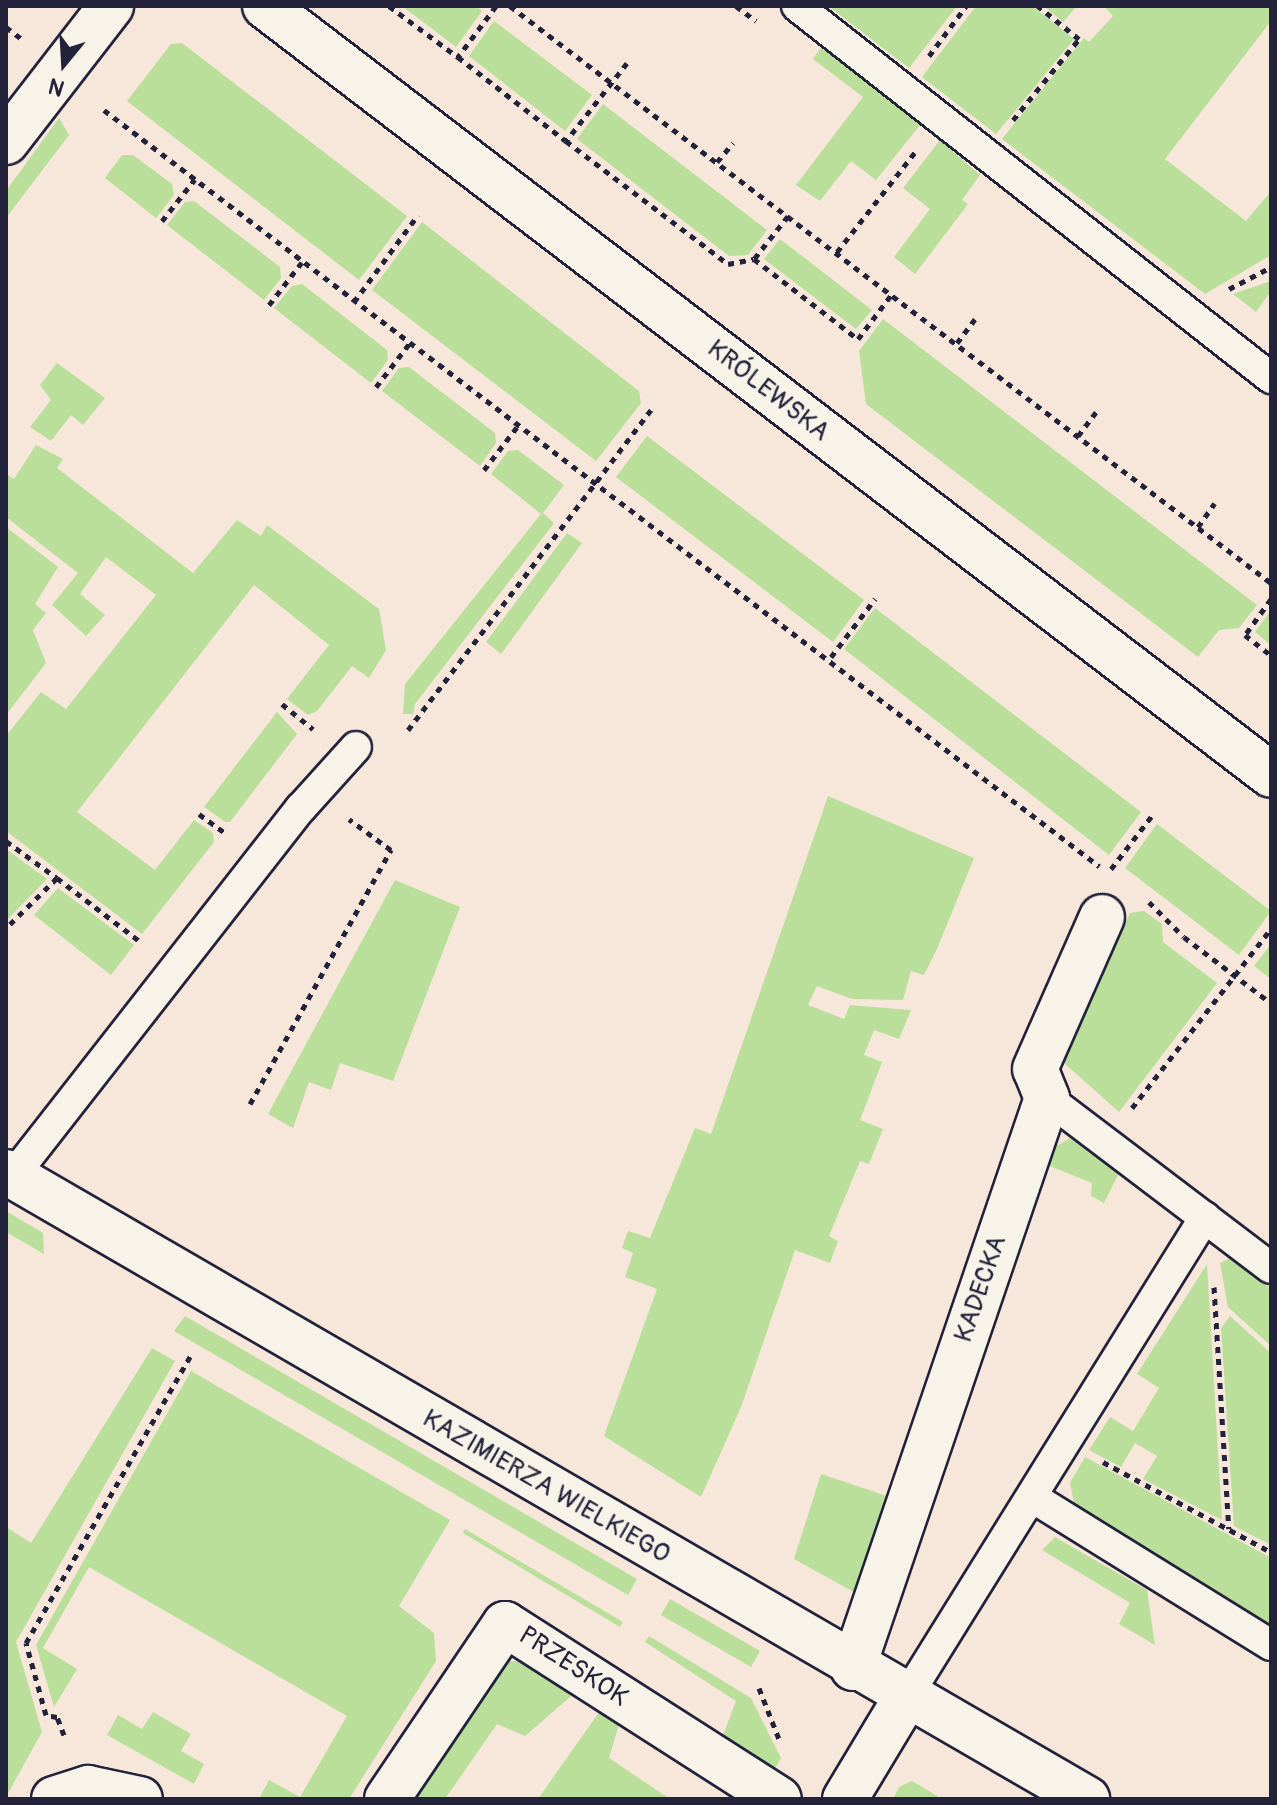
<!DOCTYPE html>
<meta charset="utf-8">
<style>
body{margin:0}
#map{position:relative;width:1277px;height:1805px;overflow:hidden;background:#f7e7da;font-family:Pangolin,sans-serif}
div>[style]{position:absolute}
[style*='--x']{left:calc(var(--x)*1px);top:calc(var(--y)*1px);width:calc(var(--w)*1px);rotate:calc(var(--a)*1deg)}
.green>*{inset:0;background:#b9df9b}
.path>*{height:5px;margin-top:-2.5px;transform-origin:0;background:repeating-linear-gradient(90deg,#22223b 0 6px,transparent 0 12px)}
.roads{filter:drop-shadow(2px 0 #22223b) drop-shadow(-2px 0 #22223b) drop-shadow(0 2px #22223b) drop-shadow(0 -2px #22223b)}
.lane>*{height:30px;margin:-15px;padding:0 15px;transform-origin:15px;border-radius:15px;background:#f7f3e8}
.street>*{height:44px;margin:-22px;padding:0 22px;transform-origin:22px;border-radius:22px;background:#f7f3e8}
.secondary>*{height:44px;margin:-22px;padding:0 22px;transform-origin:22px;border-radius:22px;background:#f7f3e8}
span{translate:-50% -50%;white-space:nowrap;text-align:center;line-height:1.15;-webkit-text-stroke:6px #f7f3e8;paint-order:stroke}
.street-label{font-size:26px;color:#22223b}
.frame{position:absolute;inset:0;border:8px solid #22223b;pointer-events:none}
.north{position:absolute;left:24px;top:24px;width:80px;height:80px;-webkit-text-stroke:6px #f7f3e8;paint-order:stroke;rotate:198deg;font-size:22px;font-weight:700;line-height:32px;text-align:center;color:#22223b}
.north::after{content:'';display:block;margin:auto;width:28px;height:36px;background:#22223b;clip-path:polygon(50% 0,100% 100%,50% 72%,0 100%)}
</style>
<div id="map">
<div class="green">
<i style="clip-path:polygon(402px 6px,476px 6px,482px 11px,456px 47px)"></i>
<i style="clip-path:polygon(828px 6px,957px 6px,909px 68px)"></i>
<i style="clip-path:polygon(976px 6px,1032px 6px,1074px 39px,996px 134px,922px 77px)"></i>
<i style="clip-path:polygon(1044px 6px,1077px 6px,1063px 22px)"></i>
<i style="clip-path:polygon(1104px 6px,1271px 6px,1271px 21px,1165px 159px,1246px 221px,1271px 191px,1271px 255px,1205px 294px,1002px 139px,1084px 38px,1089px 42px,1113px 16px)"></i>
<i style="clip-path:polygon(494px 21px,592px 95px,565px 131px,469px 56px)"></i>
<i style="clip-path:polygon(182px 43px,407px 216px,359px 280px,127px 101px,171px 44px)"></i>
<i style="clip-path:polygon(824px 43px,924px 120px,876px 180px,851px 161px,820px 201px,796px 185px,863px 97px,813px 59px)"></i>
<i style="clip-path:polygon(603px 104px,767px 230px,748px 255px,729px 256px,577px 139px)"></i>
<i style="clip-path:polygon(59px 118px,69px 135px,6px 218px,6px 191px)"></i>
<i style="clip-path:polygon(940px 140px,980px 175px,962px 200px,968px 204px,915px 274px,894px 257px,930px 209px,903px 188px)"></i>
<i style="clip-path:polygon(122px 155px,133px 155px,172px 184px,174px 195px,156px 218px,105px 178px)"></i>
<i style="clip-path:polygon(194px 201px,280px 267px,281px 278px,264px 300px,167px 225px,185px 202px)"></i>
<i style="clip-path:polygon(422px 222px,639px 391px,641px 403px,596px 461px,372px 290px)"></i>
<i style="clip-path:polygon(780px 239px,872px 310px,856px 329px,764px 259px)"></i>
<i style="clip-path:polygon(1271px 281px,1271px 291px,1256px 312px,1233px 294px)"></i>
<i style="clip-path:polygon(302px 284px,387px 350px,388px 360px,371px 383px,274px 308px,292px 286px)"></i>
<i style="clip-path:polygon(883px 319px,1257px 605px,1239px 628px,1219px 630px,1198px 657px,866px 404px,859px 351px)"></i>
<i style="clip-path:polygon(57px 363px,105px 398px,83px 425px,71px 415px,51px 441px,30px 427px,51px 400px,40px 385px)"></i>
<i style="clip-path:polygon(409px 367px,495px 433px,496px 443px,480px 466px,382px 391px,399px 368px)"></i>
<i style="clip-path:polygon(647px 436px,864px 600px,833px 642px,616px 477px)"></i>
<i style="clip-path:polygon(36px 445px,63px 459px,57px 468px,193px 573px,237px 520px,261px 536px,267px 525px,379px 609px,386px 650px,369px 678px,352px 666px,317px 711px,308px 715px,287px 699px,329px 645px,254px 585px,77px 812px,155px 870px,194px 820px,213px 833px,214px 842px,142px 934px,6px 831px,6px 736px,41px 692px,66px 709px,156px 595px,106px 557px,80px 594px,105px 615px,86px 636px,52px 605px,78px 573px,6px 517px,6px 474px,14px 479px)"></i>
<i style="clip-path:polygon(518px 450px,564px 485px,543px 513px,554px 523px,415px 704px,413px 714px,403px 714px,405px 684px,541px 514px,491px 474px,508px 451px)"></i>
<i style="clip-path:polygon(6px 527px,58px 567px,35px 604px,46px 613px,33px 630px,46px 663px,6px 715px)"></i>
<i style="clip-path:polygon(567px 533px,582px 543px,501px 654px,486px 642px)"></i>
<i style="clip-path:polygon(875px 608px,1141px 812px,1109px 855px,844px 649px)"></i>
<i style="clip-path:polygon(1269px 613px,1271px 615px,1271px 645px,1255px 632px)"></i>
<i style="clip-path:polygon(277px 712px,297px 734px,230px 822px,225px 822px,204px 807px)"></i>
<i style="clip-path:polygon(828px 796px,974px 858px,937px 949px,924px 975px,911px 971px,903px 1000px,852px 999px,817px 986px,808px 1005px,844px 1019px,850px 1005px,911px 1010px,899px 1039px,874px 1030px,864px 1055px,882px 1062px,860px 1120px,883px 1129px,869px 1164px,860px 1161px,829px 1236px,838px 1241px,830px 1263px,795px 1250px,741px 1407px,701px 1497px,604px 1436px,657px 1289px,625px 1277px,633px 1253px,622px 1248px,628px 1231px,650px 1238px,695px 1128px,711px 1134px)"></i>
<i style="clip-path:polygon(1157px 824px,1271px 911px,1239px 955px,1125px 868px)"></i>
<i style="clip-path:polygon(6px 849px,47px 879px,6px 921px)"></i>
<i style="clip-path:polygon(395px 880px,460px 907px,393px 1081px,340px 1063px,331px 1090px,309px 1082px,293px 1128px,268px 1114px)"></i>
<i style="clip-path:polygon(58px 888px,134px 945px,111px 975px,34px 915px)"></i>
<i style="clip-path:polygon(1144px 911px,1162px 924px,1163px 942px,1217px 983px,1119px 1112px,1063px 1062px,1130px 913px)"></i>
<i style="clip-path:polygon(1271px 944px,1271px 979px,1254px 966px)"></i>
<i style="clip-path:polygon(1070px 1138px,1119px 1173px,1104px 1203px,1091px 1196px,1092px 1183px,1045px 1164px,1053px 1148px)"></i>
<i style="clip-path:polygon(6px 1211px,43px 1233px,44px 1254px,6px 1232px)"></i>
<i style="clip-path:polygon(1230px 1258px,1271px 1289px,1271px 1346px,1228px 1307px,1220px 1263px)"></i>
<i style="clip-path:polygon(1207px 1264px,1222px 1520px,1143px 1479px,1157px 1456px,1135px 1443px,1121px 1467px,1089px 1450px,1110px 1417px,1133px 1431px,1159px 1388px,1137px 1374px)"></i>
<i style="clip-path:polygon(185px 1316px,637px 1579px,628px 1595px,174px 1331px)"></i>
<i style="clip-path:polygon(1230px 1316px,1271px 1353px,1271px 1545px,1234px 1526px,1221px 1328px)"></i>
<i style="clip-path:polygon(152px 1348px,175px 1361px,16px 1642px,42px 1732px,6px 1797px,6px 1527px,31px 1543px)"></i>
<i style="clip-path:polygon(191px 1371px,450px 1520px,399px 1606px,434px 1633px,436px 1661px,349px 1799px,259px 1799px,269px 1780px,300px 1797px,347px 1716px,89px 1567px,43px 1648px,77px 1669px,54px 1707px,36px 1645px)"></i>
<i style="clip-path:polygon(1085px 1457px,1271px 1558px,1271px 1628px,1074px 1503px,1070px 1483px)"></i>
<i style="clip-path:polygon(821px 1474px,893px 1498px,861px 1596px,794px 1559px)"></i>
<i style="clip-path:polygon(465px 1529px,623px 1622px,620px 1627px,463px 1533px)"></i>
<i style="clip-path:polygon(1055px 1537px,1147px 1590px,1155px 1645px,1119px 1624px,1130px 1603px,1042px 1550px)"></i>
<i style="clip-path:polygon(670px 1599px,760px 1651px,751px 1667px,661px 1615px)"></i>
<i style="clip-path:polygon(649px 1636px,751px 1698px,781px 1758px,773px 1772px,722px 1738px,736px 1701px,645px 1642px)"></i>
<i style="clip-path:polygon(508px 1661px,523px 1661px,577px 1691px,525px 1736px,497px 1724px,445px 1799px,406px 1799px)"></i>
<i style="clip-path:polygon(602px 1708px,620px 1721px,609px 1758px,670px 1799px,538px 1799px)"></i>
<i style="clip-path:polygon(153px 1712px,191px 1734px,181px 1751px,204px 1764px,194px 1784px,107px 1735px,118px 1715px,142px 1729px)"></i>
<i style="clip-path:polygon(912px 1781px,942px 1799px,893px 1799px,899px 1787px)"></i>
</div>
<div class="path">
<i style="--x:389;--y:6;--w:86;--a:36.5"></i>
<i style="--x:496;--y:6;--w:64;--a:126.7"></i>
<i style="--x:458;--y:57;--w:137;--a:37.9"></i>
<i style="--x:510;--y:6;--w:955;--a:37.17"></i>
<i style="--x:736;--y:6;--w:25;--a:37"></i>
<i style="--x:6;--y:27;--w:21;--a:37"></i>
<i style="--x:929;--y:56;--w:62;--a:-53.5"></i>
<i style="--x:627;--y:63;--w:99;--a:128"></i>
<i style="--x:566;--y:141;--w:203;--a:37.2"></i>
<i style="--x:728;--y:264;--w:26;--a:-11"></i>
<i style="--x:104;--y:110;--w:1250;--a:37.23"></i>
<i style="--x:1013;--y:120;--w:104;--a:-50.8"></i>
<i style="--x:1079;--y:39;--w:53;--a:-141.2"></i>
<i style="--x:717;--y:162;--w:25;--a:-50"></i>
<i style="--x:788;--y:216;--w:55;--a:128.3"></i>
<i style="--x:754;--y:259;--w:131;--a:37.6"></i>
<i style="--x:858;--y:339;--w:56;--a:-52.9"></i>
<i style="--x:162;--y:221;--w:53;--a:-51.8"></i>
<i style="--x:837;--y:252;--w:127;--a:-52"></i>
<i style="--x:1229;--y:289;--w:47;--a:-27.6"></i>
<i style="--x:354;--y:302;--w:108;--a:-53.7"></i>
<i style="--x:269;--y:305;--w:54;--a:-52.5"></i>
<i style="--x:957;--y:343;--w:30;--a:-53"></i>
<i style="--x:376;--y:387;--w:54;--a:-52.5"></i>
<i style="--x:1078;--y:436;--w:30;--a:-53"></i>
<i style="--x:484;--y:470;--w:54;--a:-52.5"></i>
<i style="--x:1198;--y:527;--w:29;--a:-55"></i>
<i style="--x:1271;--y:599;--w:44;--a:125.8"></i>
<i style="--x:1245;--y:635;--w:33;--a:38"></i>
<i style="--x:831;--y:657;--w:73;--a:-52.8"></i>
<i style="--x:282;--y:704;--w:40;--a:39"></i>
<i style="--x:408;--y:730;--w:402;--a:-52.8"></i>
<i style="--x:199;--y:814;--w:34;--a:36"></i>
<i style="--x:6;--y:841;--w:63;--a:36"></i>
<i style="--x:57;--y:878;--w:71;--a:135.6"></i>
<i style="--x:1111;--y:869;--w:71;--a:-52.5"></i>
<i style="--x:57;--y:878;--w:107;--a:37.4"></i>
<i style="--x:1149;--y:902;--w:49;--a:45"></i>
<i style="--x:1184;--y:937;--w:109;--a:37.2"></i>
<i style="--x:250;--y:1104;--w:291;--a:-61"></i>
<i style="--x:391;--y:850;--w:52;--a:-143.6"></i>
<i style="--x:1132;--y:1108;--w:227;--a:-52.2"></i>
<i style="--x:1214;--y:1287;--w:242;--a:86.5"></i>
<i style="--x:1103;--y:1462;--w:191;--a:28.2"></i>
<i style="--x:759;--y:1688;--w:55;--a:68.6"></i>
<i style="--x:64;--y:1735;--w:19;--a:-111"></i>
<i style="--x:57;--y:1717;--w:11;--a:-170"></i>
<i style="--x:46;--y:1715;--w:75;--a:-105.5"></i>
<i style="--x:26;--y:1643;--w:332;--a:-60.2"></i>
</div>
<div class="roads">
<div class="lane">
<i style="--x:797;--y:6;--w:603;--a:38.13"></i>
<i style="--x:1047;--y:1098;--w:281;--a:37.2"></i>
<i style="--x:13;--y:1176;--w:467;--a:-52"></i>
<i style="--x:301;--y:808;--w:82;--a:-48"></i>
<i style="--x:1032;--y:1497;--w:281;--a:31.8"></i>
<i style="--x:907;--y:1696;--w:564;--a:-58.11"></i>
</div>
<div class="street">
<i style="--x:6;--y:142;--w:172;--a:-52.3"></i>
<i style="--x:853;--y:1668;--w:602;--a:-71.2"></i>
<i style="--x:1047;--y:1098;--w:31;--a:-112"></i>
<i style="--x:1035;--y:1069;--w:166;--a:-66.2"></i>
<i style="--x:54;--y:1799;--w:36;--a:-18"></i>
<i style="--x:88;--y:1788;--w:53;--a:11.9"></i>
<i style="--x:387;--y:1799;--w:211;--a:-56"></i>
<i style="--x:505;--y:1624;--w:325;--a:32.6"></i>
<i style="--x:845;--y:1799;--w:120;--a:-59"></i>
</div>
<div class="secondary">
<i style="--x:265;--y:6;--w:1266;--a:37.39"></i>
<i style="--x:6;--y:1172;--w:1250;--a:30.11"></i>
</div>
</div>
<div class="street-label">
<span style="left:768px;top:391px;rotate:38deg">KRÓLEWSKA</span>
<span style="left:981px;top:1289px;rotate:-71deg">KADECKA</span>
<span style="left:546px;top:1487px;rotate:30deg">KAZIMIERZA WIELKIEGO</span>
<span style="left:573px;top:1667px;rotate:33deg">PRZESKOK</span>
</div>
<div class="frame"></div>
<div class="north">N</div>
</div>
